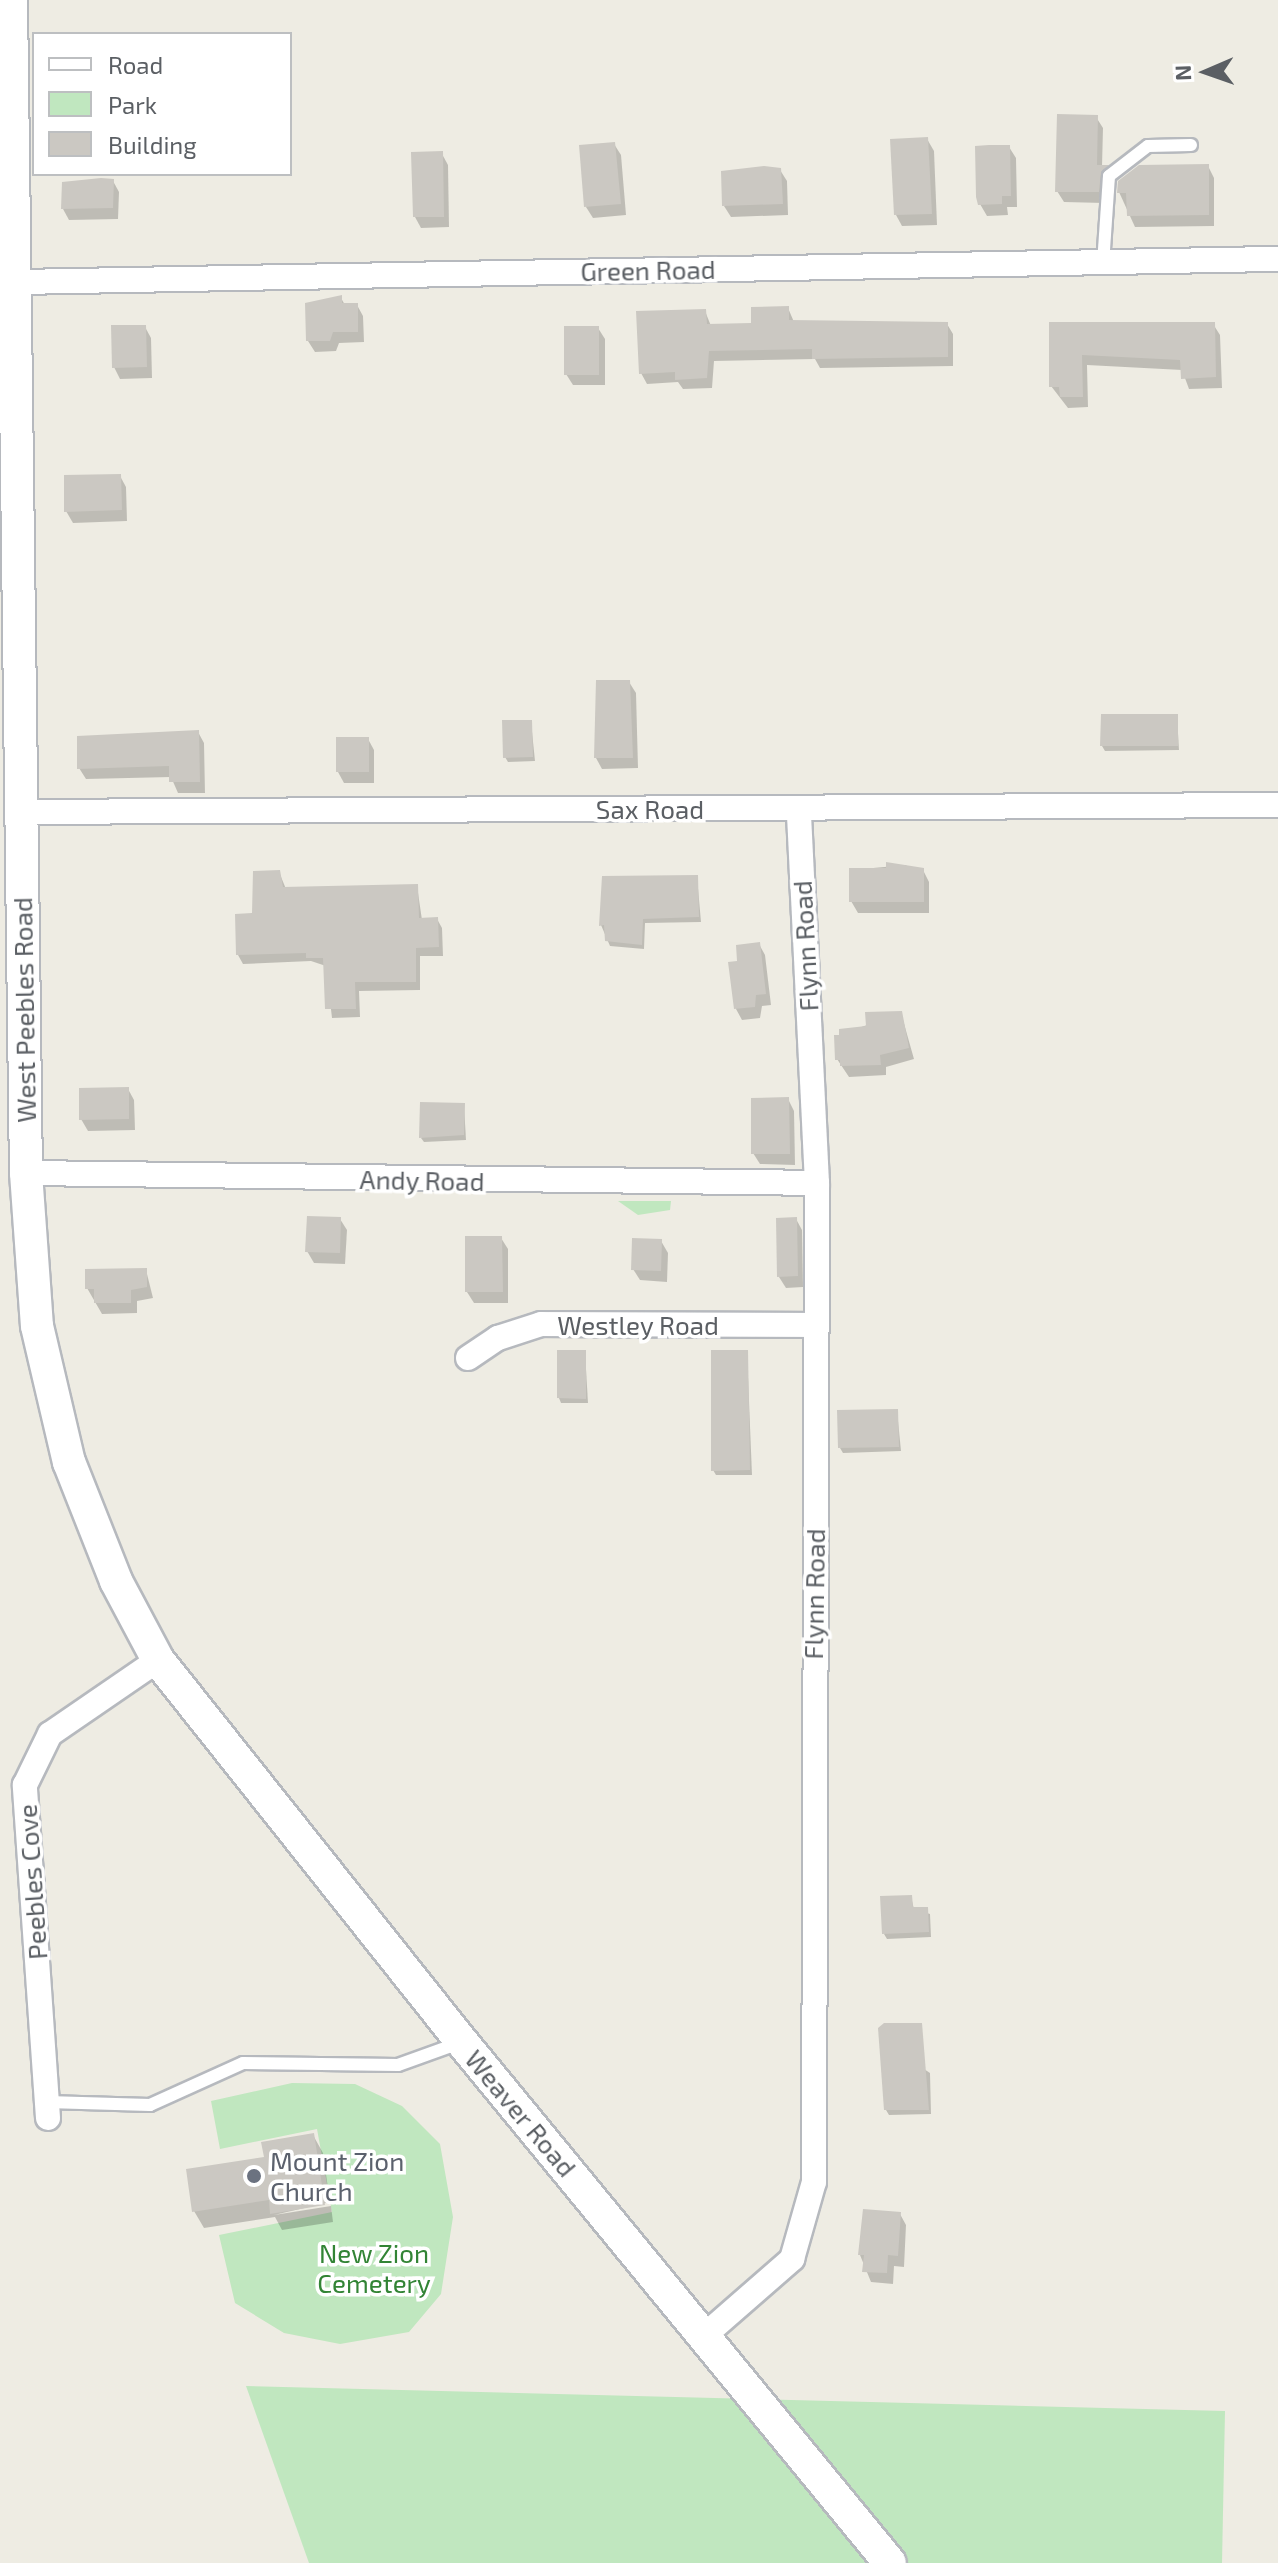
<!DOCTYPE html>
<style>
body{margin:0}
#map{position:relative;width:1278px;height:2563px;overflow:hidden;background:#eeece3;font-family:"Exo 2",sans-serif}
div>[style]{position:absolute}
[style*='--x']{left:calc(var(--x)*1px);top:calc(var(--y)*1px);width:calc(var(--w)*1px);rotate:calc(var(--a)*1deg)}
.green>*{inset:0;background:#c0e7bf}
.shadow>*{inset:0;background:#0003}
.building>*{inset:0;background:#cbc8c2}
.roads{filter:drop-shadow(2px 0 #b6b9be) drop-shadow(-2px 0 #b6b9be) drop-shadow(0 2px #b6b9be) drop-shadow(0 -2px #b6b9be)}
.service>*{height:12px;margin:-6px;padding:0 6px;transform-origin:6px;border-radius:6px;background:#fff}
.minor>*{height:24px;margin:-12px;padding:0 12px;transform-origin:12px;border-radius:12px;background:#fff}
.secondary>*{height:32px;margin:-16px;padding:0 16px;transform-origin:16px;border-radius:16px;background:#fff}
.dots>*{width:22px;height:22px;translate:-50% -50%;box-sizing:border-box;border:4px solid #fff;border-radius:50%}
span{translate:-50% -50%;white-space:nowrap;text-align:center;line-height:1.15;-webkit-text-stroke:7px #fff;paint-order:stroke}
.street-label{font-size:26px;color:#5b5f64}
.worship-label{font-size:26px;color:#5b616d}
.left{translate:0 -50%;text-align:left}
.park-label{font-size:26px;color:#328435}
.legend{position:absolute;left:32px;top:32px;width:260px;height:144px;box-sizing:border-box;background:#fff;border:2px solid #bdbfc1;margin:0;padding:10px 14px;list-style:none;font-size:24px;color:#5b5f64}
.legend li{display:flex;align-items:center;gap:16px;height:40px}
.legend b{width:40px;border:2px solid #bdbfc1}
.north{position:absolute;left:1166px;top:32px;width:80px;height:80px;-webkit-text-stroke:6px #fff;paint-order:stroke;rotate:268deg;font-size:22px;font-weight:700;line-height:32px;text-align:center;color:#5b5f64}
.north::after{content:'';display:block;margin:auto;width:28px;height:36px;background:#5b5f64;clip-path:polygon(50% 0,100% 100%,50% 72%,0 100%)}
</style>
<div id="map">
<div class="green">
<i style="clip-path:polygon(618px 1201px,671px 1201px,670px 1210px,638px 1215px)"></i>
<i style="clip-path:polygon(292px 2083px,355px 2084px,402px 2106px,440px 2144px,453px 2217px,441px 2294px,409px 2332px,340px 2344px,284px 2333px,235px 2303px,219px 2235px,332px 2212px,317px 2129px,220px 2149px,211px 2101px)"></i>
<i style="clip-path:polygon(246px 2386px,1225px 2411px,1222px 2563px,309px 2563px)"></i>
</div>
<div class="shadow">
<i style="clip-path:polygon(1096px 117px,1103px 128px,1102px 167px,1114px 177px,1104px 203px,1064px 202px,1057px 191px)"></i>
<i style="clip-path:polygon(927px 139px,934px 151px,937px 225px,902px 226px,896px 215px)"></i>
<i style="clip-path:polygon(614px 144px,621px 155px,626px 215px,593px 218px,586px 207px)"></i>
<i style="clip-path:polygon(1009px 147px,1016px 158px,1017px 207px,1007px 207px,1008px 215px,987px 216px,980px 204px)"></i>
<i style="clip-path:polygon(442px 154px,448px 165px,449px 227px,421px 228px,415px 217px)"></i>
<i style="clip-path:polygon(1208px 166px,1214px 178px,1214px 226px,1135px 227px,1119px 192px)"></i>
<i style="clip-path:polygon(780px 170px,787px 181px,788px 215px,731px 217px,724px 206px)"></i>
<i style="clip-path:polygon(113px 181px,119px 192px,118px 219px,69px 220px,63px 209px)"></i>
<i style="clip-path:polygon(341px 298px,345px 305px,357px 305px,363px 316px,364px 342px,339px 343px,336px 351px,315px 352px,308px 341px)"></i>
<i style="clip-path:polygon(788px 308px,794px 322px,947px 324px,953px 334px,953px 366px,820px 368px,815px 359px,714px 361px,712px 388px,683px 389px,678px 382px,647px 384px,641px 373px,705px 311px,711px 326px,753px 325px)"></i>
<i style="clip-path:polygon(1051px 324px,1213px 324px,1220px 335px,1222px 388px,1189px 389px,1182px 370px,1087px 365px,1088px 407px,1068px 408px,1051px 386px)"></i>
<i style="clip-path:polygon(145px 327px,151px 338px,152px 378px,120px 379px,114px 367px)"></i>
<i style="clip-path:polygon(598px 328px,605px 339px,605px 385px,573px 385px,566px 374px)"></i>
<i style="clip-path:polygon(120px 476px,126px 487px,127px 521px,73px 523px,66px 511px)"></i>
<i style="clip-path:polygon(629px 682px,636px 693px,638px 768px,602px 769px,596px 758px)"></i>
<i style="clip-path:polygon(1177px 716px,1179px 750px,1105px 751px,1102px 746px)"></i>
<i style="clip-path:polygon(531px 722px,535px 761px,508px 762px,505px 757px)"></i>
<i style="clip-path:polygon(198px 732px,204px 743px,205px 793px,178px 793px,171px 777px,86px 779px,79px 768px)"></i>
<i style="clip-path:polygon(368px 739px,374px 750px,374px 783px,344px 783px,338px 772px)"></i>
<i style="clip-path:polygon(906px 865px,909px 870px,923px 870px,929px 882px,929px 913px,858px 913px,851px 901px,851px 870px)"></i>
<i style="clip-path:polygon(279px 872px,286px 889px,417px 886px,422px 920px,437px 919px,442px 928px,443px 956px,420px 956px,420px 990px,359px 991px,360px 1017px,332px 1018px,326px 966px,311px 961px,243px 964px,238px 955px)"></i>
<i style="clip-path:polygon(697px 877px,701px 922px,645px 923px,644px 949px,610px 946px,601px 925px)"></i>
<i style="clip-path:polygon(759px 944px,765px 955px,771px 1005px,762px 1006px,760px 1018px,742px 1020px,736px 1009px,740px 963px)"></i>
<i style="clip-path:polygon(901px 1013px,914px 1059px,886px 1067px,886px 1075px,849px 1077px,837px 1059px,836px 1036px)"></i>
<i style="clip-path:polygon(128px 1089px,134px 1100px,135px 1130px,88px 1131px,81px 1119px)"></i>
<i style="clip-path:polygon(788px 1099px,794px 1111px,795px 1165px,760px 1164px,753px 1153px)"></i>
<i style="clip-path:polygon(464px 1105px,466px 1140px,424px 1142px,421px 1138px)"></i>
<i style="clip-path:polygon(340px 1219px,347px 1230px,345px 1264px,314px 1263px,307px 1251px)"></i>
<i style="clip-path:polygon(796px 1219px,802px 1230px,803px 1287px,786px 1288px,779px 1277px)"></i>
<i style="clip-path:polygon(501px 1238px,508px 1249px,508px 1303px,474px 1303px,467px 1292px)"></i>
<i style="clip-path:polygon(661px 1241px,668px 1253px,667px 1282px,640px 1280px,633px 1269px)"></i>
<i style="clip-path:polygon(146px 1270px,153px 1298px,137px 1301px,137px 1313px,102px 1314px,87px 1288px)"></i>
<i style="clip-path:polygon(585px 1352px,588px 1403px,561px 1403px,559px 1398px)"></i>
<i style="clip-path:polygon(747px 1352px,752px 1475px,716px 1475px,713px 1470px)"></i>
<i style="clip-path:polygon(897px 1411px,901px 1451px,843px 1453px,840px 1448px)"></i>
<i style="clip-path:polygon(911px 1897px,914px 1909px,930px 1914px,931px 1937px,887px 1939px,884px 1934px)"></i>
<i style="clip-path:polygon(920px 2025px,924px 2069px,930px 2073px,931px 2114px,889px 2115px,886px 2110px)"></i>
<i style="clip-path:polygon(313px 2135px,323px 2153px,330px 2202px,274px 2215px,331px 2206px,333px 2222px,282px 2230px,275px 2217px,204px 2228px,194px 2211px,266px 2159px)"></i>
<i style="clip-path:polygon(900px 2214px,906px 2225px,904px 2267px,894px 2266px,893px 2284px,871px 2282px,860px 2255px)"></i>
</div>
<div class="building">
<i style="clip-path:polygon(1057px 114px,1098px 115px,1097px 165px,1109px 165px,1101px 172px,1099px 192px,1055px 192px)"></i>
<i style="clip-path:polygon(928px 137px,932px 214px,894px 215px,890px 139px)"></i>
<i style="clip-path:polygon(615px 142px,621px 204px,584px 207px,579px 145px)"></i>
<i style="clip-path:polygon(989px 145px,1010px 145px,1011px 196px,1002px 196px,1002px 204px,978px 205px,976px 197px,975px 146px)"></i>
<i style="clip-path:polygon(443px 151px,444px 217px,413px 217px,411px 152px)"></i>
<i style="clip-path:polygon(1209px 164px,1209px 215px,1127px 216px,1126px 193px,1117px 193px,1118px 181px,1139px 165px)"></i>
<i style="clip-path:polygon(764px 166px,781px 168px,783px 204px,722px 206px,721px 171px)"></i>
<i style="clip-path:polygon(101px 178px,114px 179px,113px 208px,61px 209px,62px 182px)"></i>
<i style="clip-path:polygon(342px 295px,342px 303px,358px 303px,358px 332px,333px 332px,330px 341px,306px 341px,305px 303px)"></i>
<i style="clip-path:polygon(789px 306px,789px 320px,948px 322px,948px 357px,812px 359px,812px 349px,709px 351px,707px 378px,675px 380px,675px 372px,639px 374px,636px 311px,706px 309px,707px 324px,751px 323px,751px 307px)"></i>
<i style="clip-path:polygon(1049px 322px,1215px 322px,1216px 377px,1181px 379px,1180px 360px,1082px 355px,1083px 397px,1060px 397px,1059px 387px,1049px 387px)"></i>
<i style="clip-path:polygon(111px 325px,146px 325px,147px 367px,112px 368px)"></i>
<i style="clip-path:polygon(564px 326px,599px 326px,599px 375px,564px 375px)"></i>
<i style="clip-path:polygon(121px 474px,122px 510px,64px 512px,64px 475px)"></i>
<i style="clip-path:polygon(596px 680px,630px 680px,633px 758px,594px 758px)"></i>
<i style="clip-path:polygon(1101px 714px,1178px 714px,1178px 746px,1100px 746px)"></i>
<i style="clip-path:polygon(502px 720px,532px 720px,533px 757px,503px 758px)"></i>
<i style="clip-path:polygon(199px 730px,200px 782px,169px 782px,169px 766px,77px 769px,77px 736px)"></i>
<i style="clip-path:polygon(336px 737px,369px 737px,369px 772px,336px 772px)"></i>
<i style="clip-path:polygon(886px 862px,924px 868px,924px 902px,849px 902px,849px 868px,886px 868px)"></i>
<i style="clip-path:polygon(280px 870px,283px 887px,418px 884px,419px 918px,438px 917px,439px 947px,416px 948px,416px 982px,355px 982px,356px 1009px,325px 1009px,323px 958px,306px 958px,306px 953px,236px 955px,235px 914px,252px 913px,253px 871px)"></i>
<i style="clip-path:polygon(698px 875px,699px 917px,643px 919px,642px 945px,605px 941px,604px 925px,599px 926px,602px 876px)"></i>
<i style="clip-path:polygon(760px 942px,766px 994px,756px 995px,755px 1007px,734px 1009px,728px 962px,737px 961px,736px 945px)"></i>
<i style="clip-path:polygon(902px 1011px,909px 1048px,880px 1055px,881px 1065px,840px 1066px,840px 1060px,835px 1060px,834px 1035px,839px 1035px,839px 1029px,866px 1026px,865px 1012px)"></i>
<i style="clip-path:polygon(129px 1087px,129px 1119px,79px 1120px,79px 1088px)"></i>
<i style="clip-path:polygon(789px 1097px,790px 1154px,751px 1154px,751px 1098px)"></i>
<i style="clip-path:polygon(420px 1102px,465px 1103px,464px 1135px,419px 1138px)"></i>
<i style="clip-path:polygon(307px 1216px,341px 1217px,340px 1253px,305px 1252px)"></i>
<i style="clip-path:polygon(797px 1217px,798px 1276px,777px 1277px,776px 1218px)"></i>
<i style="clip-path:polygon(465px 1236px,502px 1236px,503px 1292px,465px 1292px)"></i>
<i style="clip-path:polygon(632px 1238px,662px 1239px,661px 1271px,631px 1270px)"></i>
<i style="clip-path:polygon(147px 1268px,147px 1287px,131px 1290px,131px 1303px,94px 1303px,94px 1289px,85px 1289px,85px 1269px)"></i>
<i style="clip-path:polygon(557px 1350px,586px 1350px,586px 1399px,557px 1398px)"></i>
<i style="clip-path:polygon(711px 1350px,748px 1350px,750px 1470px,711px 1471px)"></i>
<i style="clip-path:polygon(898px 1409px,899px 1447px,838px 1448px,837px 1410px)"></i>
<i style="clip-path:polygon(912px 1895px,913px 1907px,928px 1907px,929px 1932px,882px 1934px,880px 1896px)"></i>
<i style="clip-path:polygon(884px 2023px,922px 2023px,929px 2110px,884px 2110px,878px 2028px)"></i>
<i style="clip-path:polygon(314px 2133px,325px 2205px,270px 2214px,269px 2200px,192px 2212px,186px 2169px,264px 2157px,261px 2142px)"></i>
<i style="clip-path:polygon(863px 2209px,901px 2212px,898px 2256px,888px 2255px,887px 2273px,862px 2272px,864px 2255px,858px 2255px)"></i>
</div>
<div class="roads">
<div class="service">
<i style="--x:1103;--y:264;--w:88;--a:-86.1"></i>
<i style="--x:1109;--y:176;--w:49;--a:-37.6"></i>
<i style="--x:1148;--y:146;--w:43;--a:-1.3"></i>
<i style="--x:47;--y:2102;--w:103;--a:1.7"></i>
<i style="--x:150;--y:2105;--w:102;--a:-24.3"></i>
<i style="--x:243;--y:2063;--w:155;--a:0.7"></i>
<i style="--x:398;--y:2065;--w:65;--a:-19.8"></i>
</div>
<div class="minor">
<i style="--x:18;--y:282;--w:1260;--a:-1.05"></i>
<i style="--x:21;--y:812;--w:1257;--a:-0.32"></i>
<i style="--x:26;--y:1173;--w:791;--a:0.72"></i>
<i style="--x:468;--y:1358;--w:36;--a:-34"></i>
<i style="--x:498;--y:1338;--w:45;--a:-18"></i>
<i style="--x:541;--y:1324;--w:276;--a:0.2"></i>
<i style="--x:48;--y:2118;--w:334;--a:-94"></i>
<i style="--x:25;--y:1785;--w:57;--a:-63.9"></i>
<i style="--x:50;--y:1734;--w:131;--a:-34.4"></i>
<i style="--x:705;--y:2335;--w:116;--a:-41.1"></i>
<i style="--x:792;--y:2259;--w:80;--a:-74.1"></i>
<i style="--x:814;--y:2182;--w:999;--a:-89.83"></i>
<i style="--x:817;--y:1183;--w:374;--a:-92.8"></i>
</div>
<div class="secondary">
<i style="--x:11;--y:0;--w:1173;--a:89.27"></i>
<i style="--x:26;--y:1173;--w:153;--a:85.9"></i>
<i style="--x:37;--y:1326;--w:140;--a:76.8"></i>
<i style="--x:69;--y:1462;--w:128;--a:68.4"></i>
<i style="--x:116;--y:1581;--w:89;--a:62"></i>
<i style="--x:158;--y:1660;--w:488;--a:51.5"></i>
<i style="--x:462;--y:2042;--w:674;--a:50.6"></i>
</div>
</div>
<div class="dots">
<i style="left:254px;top:2176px;background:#6b7280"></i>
</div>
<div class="street-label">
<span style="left:648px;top:270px;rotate:-1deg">Green Road</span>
<span style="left:650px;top:809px">Sax Road</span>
<span style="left:805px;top:946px;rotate:-93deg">Flynn Road</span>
<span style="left:24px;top:1010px;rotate:-91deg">West Peebles Road</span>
<span style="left:422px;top:1180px;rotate:1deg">Andy Road</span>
<span style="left:638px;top:1325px">Westley Road</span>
<span style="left:814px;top:1594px;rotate:-89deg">Flynn Road</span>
<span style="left:32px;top:1882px;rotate:-94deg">Peebles Cove</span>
<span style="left:521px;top:2113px;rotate:50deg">Weaver Road</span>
</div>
<div class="worship-label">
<span class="left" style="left:270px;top:2176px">Mount Zion<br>Church</span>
</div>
<div class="park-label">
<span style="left:374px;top:2268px">New Zion<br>Cemetery</span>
</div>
<ul class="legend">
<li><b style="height:10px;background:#fff"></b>Road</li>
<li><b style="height:22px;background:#c0e7bf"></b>Park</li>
<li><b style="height:22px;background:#cbc8c2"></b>Building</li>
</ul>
<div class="north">N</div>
</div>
